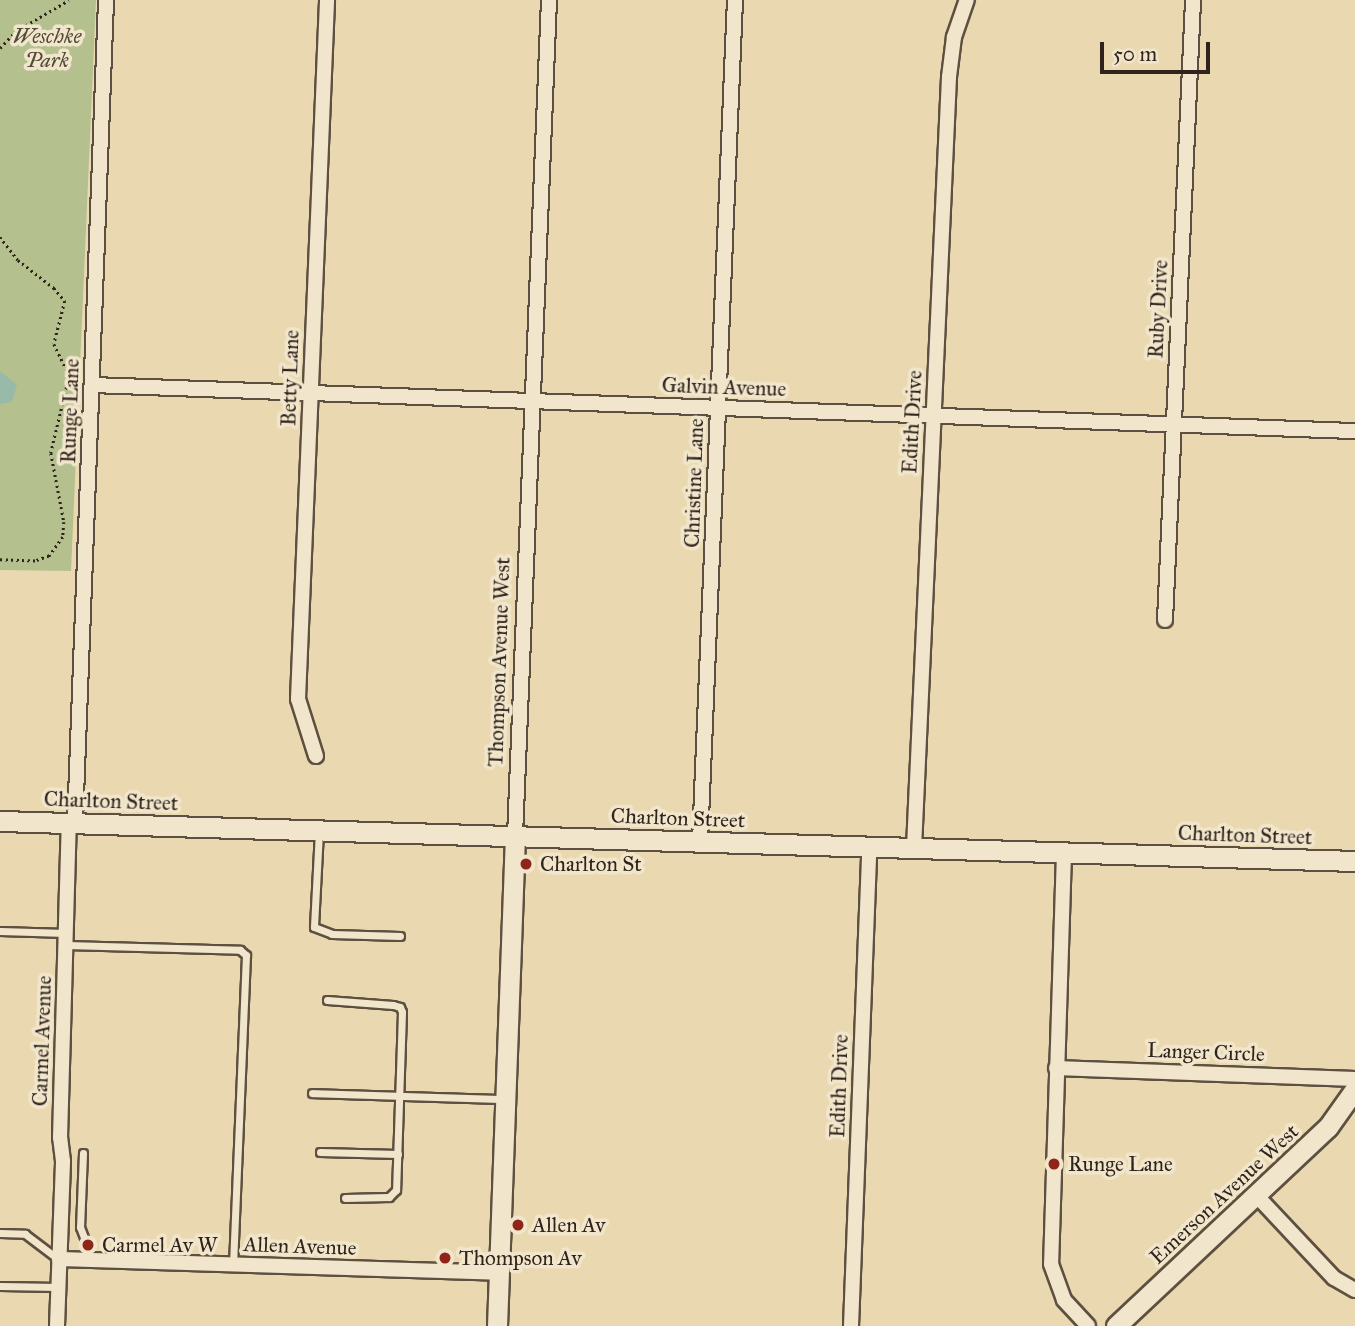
<!DOCTYPE html>
<style>
body{margin:0}
#map{position:relative;width:1355px;height:1326px;overflow:hidden;background:#ead9b0;font-family:"IM FELL Great Primer",serif}
div>[style]{position:absolute}
[style*='--x']{left:calc(var(--x)*1px);top:calc(var(--y)*1px);width:calc(var(--w)*1px);rotate:calc(var(--a)*1deg)}
.green>*{inset:0;background:#b4c08d}
.water>*{inset:0;background:#98baa8}
.path>*{height:2.5px;margin-top:-1.25px;transform-origin:0;background:repeating-linear-gradient(90deg,#30231b 0 2px,transparent 0 5.5px)}
.roads{filter:drop-shadow(2px 0 #5e5040) drop-shadow(-2px 0 #5e5040) drop-shadow(0 2px #5e5040) drop-shadow(0 -2px #5e5040)}
.lane>*{height:7px;margin:-3.5px;padding:0 3.5px;transform-origin:3.5px;border-radius:3.5px;background:#f1e6cc}
.street>*{height:14px;margin:-7px;padding:0 7px;transform-origin:7px;border-radius:7px;background:#f1e6cc}
.secondary>*{height:19px;margin:-9.5px;padding:0 9.5px;transform-origin:9.5px;border-radius:9.5px;background:#f1e6cc}
.dots>*{width:19px;height:19px;translate:-50% -50%;box-sizing:border-box;border:4px solid #f1e6cc;border-radius:50%}
span{translate:-50% -50%;white-space:nowrap;text-align:center;line-height:1.15;-webkit-text-stroke:7px #f1e6cc;paint-order:stroke}
.park-label{font-size:21px;color:#514a38;font-style:italic}
.street-label{font-size:21px;color:#30231b}
.poi-label{font-size:21px;color:#30231b}
.left{translate:0 -50%;text-align:left}
.scale{position:absolute;left:1100px;top:42px;width:110px;height:32px;box-sizing:border-box;border:4px solid #30231b;border-top:0;padding-left:9px;font-size:21px;line-height:24px;white-space:nowrap;color:#30231b;-webkit-text-stroke:5px #f1e6cc;paint-order:stroke}
</style>
<div id="map">
<div class="green">
<i style="clip-path:polygon(0 0,96px 0,71px 571px,0 570px)"></i>
</div>
<div class="water">
<i style="clip-path:polygon(0 371px,17px 385px,12px 402px,0 404px)"></i>
</div>
<div class="path">
<i style="--x:0;--y:48;--w:23;--a:-47"></i>
<i style="--x:16;--y:31;--w:61;--a:-30.3"></i>
<i style="--x:0;--y:237;--w:29;--a:52"></i>
<i style="--x:18;--y:260;--w:46;--a:37.9"></i>
<i style="--x:54;--y:288;--w:17;--a:50"></i>
<i style="--x:65;--y:301;--w:44;--a:104.3"></i>
<i style="--x:54;--y:344;--w:30;--a:64"></i>
<i style="--x:67;--y:371;--w:11;--a:85"></i>
<i style="--x:68;--y:382;--w:73;--a:103.5"></i>
<i style="--x:51;--y:453;--w:70;--a:79.3"></i>
<i style="--x:64;--y:522;--w:15;--a:94"></i>
<i style="--x:63;--y:537;--w:24;--a:126"></i>
<i style="--x:49;--y:556;--w:15;--a:160"></i>
<i style="--x:35;--y:561;--w:35;--a:-178"></i>
</div>
<div class="roads">
<div class="lane">
<i style="--x:319;--y:831;--w:96;--a:93"></i>
<i style="--x:314;--y:927;--w:19;--a:21"></i>
<i style="--x:332;--y:934;--w:68;--a:1.7"></i>
<i style="--x:0;--y:931;--w:66;--a:1.7"></i>
<i style="--x:66;--y:945;--w:174;--a:1.6"></i>
<i style="--x:240;--y:950;--w:8;--a:40"></i>
<i style="--x:246;--y:955;--w:310;--a:92.4"></i>
<i style="--x:327;--y:1000;--w:66;--a:4.3"></i>
<i style="--x:393;--y:1005;--w:7;--a:16"></i>
<i style="--x:400;--y:1007;--w:5;--a:68"></i>
<i style="--x:402;--y:1012;--w:178;--a:91.9"></i>
<i style="--x:396;--y:1190;--w:10;--a:135"></i>
<i style="--x:389;--y:1197;--w:44;--a:178.7"></i>
<i style="--x:312;--y:1093;--w:192;--a:1.8"></i>
<i style="--x:320;--y:1152;--w:78;--a:1.5"></i>
<i style="--x:83;--y:1153;--w:74;--a:92.3"></i>
<i style="--x:80;--y:1227;--w:19;--a:69"></i>
<i style="--x:87;--y:1245;--w:15;--a:90"></i>
<i style="--x:0;--y:1233;--w:25;--a:2"></i>
<i style="--x:25;--y:1234;--w:41;--a:37.1"></i>
<i style="--x:0;--y:1286;--w:58;--a:1"></i>
</div>
<div class="street">
<i style="--x:92;--y:385;--w:1264;--a:2.09"></i>
<i style="--x:1165;--y:620;--w:621;--a:-87.41"></i>
<i style="--x:316;--y:756;--w:60;--a:-107.5"></i>
<i style="--x:298;--y:699;--w:700;--a:-87.62"></i>
<i style="--x:75;--y:823;--w:824;--a:-87.84"></i>
<i style="--x:515;--y:836;--w:837;--a:-87.67"></i>
<i style="--x:700;--y:842;--w:843;--a:-87.62"></i>
<i style="--x:914;--y:848;--w:772;--a:-87.4"></i>
<i style="--x:949;--y:77;--w:40;--a:-82.9"></i>
<i style="--x:954;--y:37;--w:39;--a:-71"></i>
<i style="--x:1064;--y:853;--w:411;--a:91.8"></i>
<i style="--x:1051;--y:1264;--w:38;--a:70"></i>
<i style="--x:1064;--y:1300;--w:35;--a:47"></i>
<i style="--x:1056;--y:1068;--w:299;--a:2.1"></i>
<i style="--x:1256;--y:1195;--w:114;--a:46.8"></i>
<i style="--x:1334;--y:1278;--w:24;--a:30"></i>
<i style="--x:59;--y:1259;--w:440;--a:1.8"></i>
<i style="--x:57;--y:1326;--w:165;--a:-87.9"></i>
<i style="--x:63;--y:1161;--w:23;--a:-97"></i>
<i style="--x:60;--y:1138;--w:315;--a:-88.4"></i>
<i style="--x:851;--y:1326;--w:479;--a:-87.8"></i>
</div>
<div class="secondary">
<i style="--x:0;--y:821;--w:1356;--a:1.69"></i>
<i style="--x:497;--y:1326;--w:490;--a:-87.9"></i>
<i style="--x:1116;--y:1326;--w:291;--a:-43.2"></i>
<i style="--x:1328;--y:1127;--w:47;--a:-54.6"></i>
</div>
</div>
<div class="dots">
<i style="left:526px;top:864px;background:#8f2418"></i>
<i style="left:1054px;top:1164px;background:#8f2418"></i>
<i style="left:518px;top:1225px;background:#8f2418"></i>
<i style="left:88px;top:1245px;background:#8f2418"></i>
<i style="left:445px;top:1258px;background:#8f2418"></i>
</div>
<div class="park-label">
<span style="left:47px;top:48px">Weschke<br>Park</span>
</div>
<div class="street-label">
<span style="left:1158px;top:309px;rotate:-87deg">Ruby Drive</span>
<span style="left:290px;top:378px;rotate:-88deg">Betty Lane</span>
<span style="left:724px;top:387px;rotate:2deg">Galvin Avenue</span>
<span style="left:70px;top:411px;rotate:-88deg">Runge Lane</span>
<span style="left:912px;top:422px;rotate:-87deg">Edith Drive</span>
<span style="left:694px;top:483px;rotate:-88deg">Christine Lane</span>
<span style="left:499px;top:662px;rotate:-88deg">Thompson Avenue West</span>
<span style="left:111px;top:801px;rotate:2deg">Charlton Street</span>
<span style="left:678px;top:818px;rotate:2deg">Charlton Street</span>
<span style="left:1245px;top:835px;rotate:2deg">Charlton Street</span>
<span style="left:42px;top:1041px;rotate:-88deg">Carmel Avenue</span>
<span style="left:1206px;top:1052px;rotate:2deg">Langer Circle</span>
<span style="left:839px;top:1086px;rotate:-88deg">Edith Drive</span>
<span style="left:1224px;top:1194px;rotate:-43deg">Emerson Avenue West</span>
<span style="left:300px;top:1246px;rotate:2deg">Allen Avenue</span>
</div>
<div class="poi-label">
<span class="left" style="left:540px;top:864px">Charlton St</span>
<span class="left" style="left:1068px;top:1164px">Runge Lane</span>
<span class="left" style="left:532px;top:1225px">Allen Av</span>
<span class="left" style="left:102px;top:1245px">Carmel Av W</span>
<span class="left" style="left:459px;top:1258px">Thompson Av</span>
</div>
<div class="scale">50 m</div>
</div>
